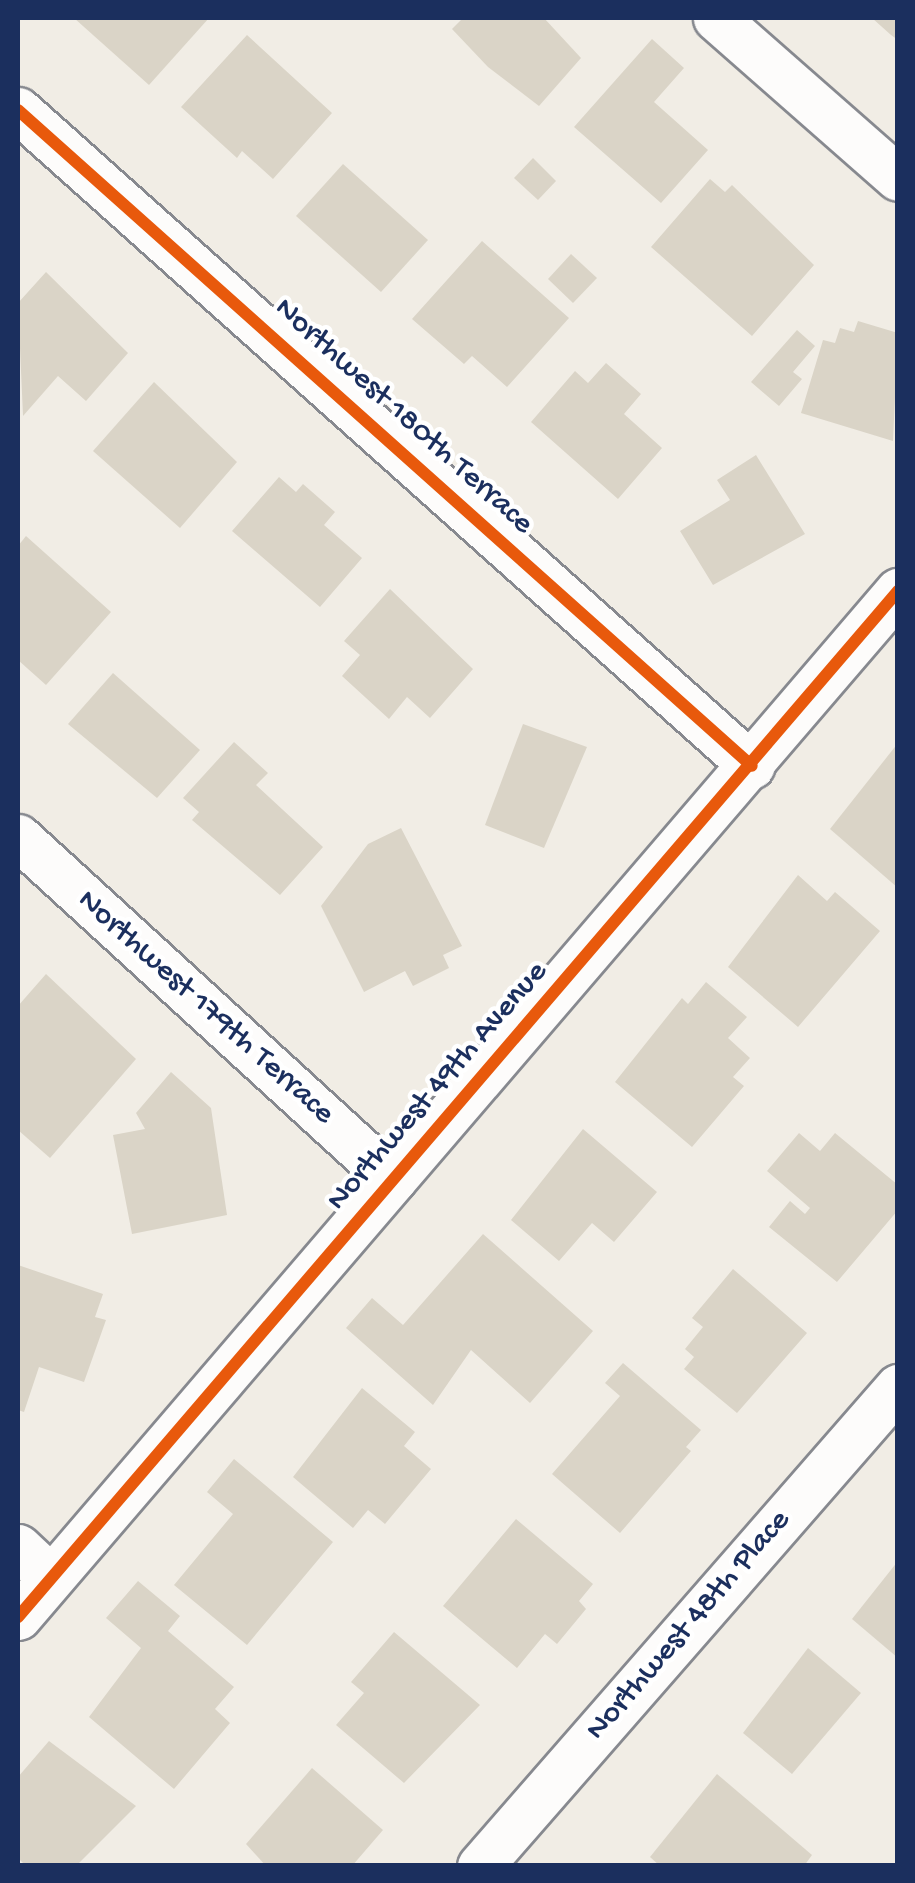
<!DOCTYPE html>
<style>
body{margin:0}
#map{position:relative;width:915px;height:1883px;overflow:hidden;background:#f1ede5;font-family:"Gochi Hand",sans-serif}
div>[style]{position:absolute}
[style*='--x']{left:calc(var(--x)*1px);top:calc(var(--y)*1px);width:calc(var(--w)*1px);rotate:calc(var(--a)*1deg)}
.building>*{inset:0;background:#dad4c7}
.roads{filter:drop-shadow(2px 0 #87898f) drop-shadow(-2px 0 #87898f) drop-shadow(0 2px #87898f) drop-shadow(0 -2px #87898f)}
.street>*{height:45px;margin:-22.5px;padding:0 22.5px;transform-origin:22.5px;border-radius:22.5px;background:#fdfcfb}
.cycleway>*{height:12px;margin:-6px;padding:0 6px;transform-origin:6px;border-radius:6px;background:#e8590c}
span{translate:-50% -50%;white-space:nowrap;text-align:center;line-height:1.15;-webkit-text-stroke:9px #fff;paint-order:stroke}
.street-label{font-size:32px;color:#1b2f5e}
.frame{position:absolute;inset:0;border:20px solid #1b2f5e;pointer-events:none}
</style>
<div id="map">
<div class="building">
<i style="clip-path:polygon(74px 18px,209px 18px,149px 85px)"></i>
<i style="clip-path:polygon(463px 18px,544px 18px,581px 58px,539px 106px,488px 67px,452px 29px)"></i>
<i style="clip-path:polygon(872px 18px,898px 18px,898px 40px,891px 35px)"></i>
<i style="clip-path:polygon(247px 35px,332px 113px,273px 179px,242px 151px,237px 158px,181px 107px)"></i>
<i style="clip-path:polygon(652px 39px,684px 68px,654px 102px,708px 150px,661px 203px,574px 127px)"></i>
<i style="clip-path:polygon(533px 158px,556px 181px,538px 200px,514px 178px)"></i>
<i style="clip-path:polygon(343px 164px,428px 240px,381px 292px,296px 216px)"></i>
<i style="clip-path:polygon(710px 179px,725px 192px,732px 185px,814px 265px,752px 336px,651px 247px)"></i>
<i style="clip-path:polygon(482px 241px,569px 318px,507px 387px,472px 356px,464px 364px,412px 319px)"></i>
<i style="clip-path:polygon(571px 254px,597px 278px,573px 303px,548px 279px)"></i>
<i style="clip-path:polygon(46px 272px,128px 353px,86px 401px,58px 376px,23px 416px,18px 303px)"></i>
<i style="clip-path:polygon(858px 321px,898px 333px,893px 441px,801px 413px,823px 340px,835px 343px,840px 328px,854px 332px)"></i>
<i style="clip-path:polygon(797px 330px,815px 346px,793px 372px,802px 379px,779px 406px,751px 382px)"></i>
<i style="clip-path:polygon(606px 363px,641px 394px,624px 414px,662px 448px,618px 499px,531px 422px,575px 371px,588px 383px)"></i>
<i style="clip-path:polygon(154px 382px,237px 462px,180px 528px,93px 451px)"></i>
<i style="clip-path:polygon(756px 455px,805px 534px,713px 585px,680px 531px,730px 500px,717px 480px)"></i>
<i style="clip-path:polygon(279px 477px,296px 492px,303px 484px,335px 512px,324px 525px,362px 558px,320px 607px,232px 531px)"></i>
<i style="clip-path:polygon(26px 536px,111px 612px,46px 685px,18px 660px,18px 546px)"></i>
<i style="clip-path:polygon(390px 589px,473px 669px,430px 718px,407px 697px,389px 719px,342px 676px,360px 655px,344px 641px)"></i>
<i style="clip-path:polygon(113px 673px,200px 750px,157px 798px,68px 724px)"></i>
<i style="clip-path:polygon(523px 724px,587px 747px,544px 848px,485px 825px)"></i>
<i style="clip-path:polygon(234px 742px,268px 773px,256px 785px,323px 847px,280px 895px,192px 820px,199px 812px,183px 798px)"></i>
<i style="clip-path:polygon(898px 743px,898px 888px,830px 829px)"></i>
<i style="clip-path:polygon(401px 828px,462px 946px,443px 955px,449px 968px,413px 986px,405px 971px,364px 992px,321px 906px,368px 844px)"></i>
<i style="clip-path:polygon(798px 875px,827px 901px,835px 892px,880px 931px,798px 1027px,728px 967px)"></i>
<i style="clip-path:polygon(46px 974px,136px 1059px,50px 1158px,18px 1130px,18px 1006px)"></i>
<i style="clip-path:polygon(706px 982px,747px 1017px,728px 1038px,750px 1058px,733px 1077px,744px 1086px,692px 1147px,615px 1082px,682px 998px,688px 1004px)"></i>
<i style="clip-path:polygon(171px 1072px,211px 1108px,227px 1215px,132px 1234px,113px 1135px,145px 1129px,136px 1113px)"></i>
<i style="clip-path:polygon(583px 1129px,657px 1192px,614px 1242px,592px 1223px,559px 1261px,511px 1220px)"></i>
<i style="clip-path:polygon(799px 1133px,820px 1151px,835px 1133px,898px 1185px,898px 1210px,837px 1282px,769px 1227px,790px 1201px,805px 1214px,810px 1208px,767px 1171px)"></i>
<i style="clip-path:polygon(483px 1234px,593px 1331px,530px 1403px,471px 1350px,433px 1405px,346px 1328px,372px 1298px,403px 1325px)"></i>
<i style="clip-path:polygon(18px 1265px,103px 1294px,95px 1317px,106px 1320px,84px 1382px,39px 1367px,24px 1412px,18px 1410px)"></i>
<i style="clip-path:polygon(733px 1269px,807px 1333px,737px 1413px,684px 1369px,694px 1357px,685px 1349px,703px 1327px,692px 1318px)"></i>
<i style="clip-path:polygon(623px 1363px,701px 1430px,686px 1447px,691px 1451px,620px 1533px,552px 1474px,620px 1396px,605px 1383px)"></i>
<i style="clip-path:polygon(362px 1388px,415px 1432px,404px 1446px,431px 1469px,385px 1524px,368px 1510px,353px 1528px,293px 1477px)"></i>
<i style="clip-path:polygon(234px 1459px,333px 1542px,247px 1645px,174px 1585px,233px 1514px,207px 1492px)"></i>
<i style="clip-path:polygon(516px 1519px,593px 1584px,579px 1601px,586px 1609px,557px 1644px,545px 1634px,517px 1668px,443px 1606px)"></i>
<i style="clip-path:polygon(898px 1561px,898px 1658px,852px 1619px)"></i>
<i style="clip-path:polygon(138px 1581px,180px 1616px,168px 1631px,234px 1687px,215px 1709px,230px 1723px,174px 1789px,89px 1717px,141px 1648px,106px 1618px)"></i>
<i style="clip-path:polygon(394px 1632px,480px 1705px,404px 1783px,336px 1725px,364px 1693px,351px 1682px)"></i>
<i style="clip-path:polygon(808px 1648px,861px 1693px,792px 1774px,743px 1733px)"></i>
<i style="clip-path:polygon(49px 1741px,136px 1806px,77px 1865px,26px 1866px,18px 1858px,18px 1777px)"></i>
<i style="clip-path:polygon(312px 1768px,383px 1830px,352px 1866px,266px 1866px,246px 1844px)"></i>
<i style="clip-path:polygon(717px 1774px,812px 1855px,804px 1866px,660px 1866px,650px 1857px)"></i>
</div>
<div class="roads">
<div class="street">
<i style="--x:716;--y:18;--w:242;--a:41.3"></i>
<i style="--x:18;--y:110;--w:984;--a:41.79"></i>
<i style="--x:18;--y:837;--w:508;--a:42.45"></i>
<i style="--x:18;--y:1547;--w:42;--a:43.1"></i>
<i style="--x:18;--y:1617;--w:1352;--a:-49.38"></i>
<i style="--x:480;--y:1866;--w:636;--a:-48.89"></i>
</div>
</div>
<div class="cycleway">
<i style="--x:18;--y:110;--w:984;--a:41.79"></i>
<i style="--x:18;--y:1617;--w:1352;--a:-49.38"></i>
</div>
<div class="street-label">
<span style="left:403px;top:417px;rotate:42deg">Northwest 180th Terrace</span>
<span style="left:205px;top:1008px;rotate:42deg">Northwest 179th Terrace</span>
<span style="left:438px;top:1087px;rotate:-49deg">Northwest 49th Avenue</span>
<span style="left:689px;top:1626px;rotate:-49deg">Northwest 48th Place</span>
</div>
<div class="frame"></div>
</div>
